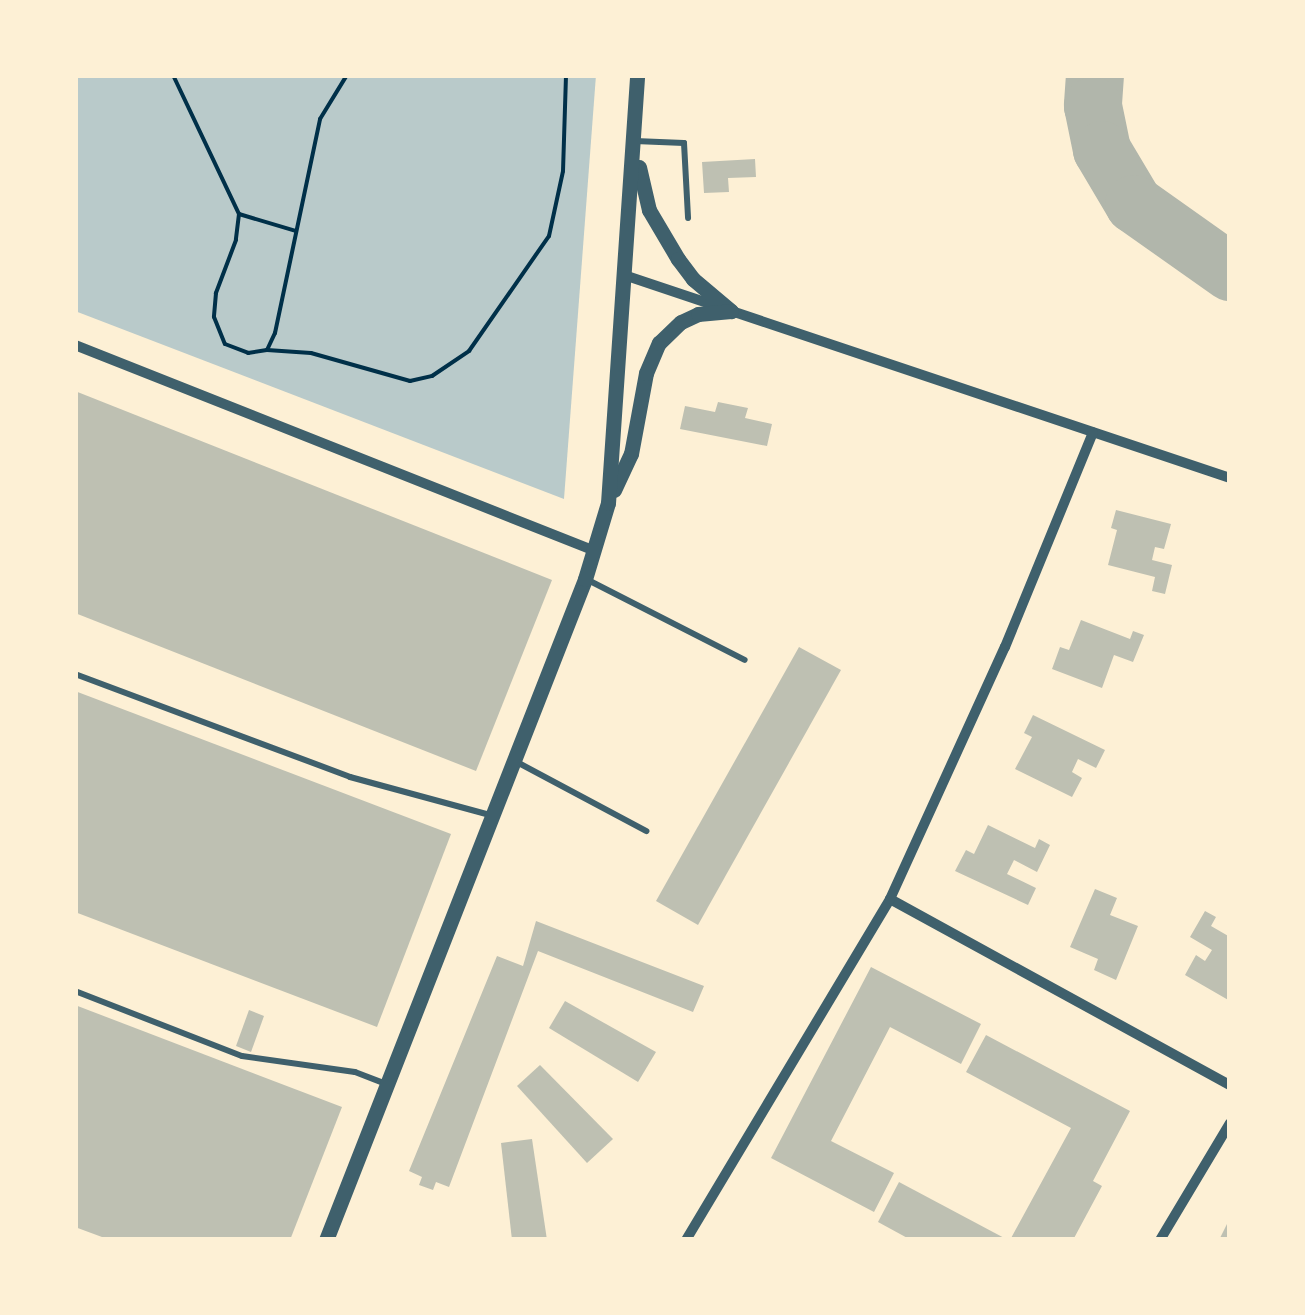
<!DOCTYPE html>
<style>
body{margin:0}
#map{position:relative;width:1305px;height:1315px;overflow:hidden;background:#fdf0d5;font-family:"Exo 2",sans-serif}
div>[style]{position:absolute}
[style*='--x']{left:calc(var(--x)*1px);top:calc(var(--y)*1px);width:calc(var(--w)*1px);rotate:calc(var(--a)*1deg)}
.green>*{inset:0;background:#b9caca}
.taxiway>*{height:58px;margin:-29px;padding:0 29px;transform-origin:29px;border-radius:29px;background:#b1b6ab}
.building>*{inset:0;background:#bec0b2}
.path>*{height:4px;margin:-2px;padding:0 2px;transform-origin:2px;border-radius:2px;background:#003049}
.service>*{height:6px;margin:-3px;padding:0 3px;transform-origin:3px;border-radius:3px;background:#3f606c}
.minor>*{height:10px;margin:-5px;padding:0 5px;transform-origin:5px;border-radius:5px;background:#3f606c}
.tertiary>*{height:15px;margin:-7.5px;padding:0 7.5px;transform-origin:7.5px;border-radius:7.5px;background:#3f606c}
span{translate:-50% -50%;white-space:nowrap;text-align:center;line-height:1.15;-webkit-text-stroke:9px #fdf0d5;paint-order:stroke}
.frame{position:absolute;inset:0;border:78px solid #fdf0d5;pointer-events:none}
</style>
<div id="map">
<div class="green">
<i style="clip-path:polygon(75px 75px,596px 75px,564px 499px,75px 311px)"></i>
</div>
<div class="taxiway">
<i style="--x:1095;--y:75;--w:31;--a:94"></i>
<i style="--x:1093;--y:106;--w:45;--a:78.4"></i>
<i style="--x:1102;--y:150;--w:63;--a:59.3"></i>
<i style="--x:1134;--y:204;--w:118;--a:35.3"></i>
</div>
<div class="building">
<i style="clip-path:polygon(755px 159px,756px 177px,728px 178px,729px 192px,704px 193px,702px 162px)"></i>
<i style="clip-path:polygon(75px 391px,552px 580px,476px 771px,75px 613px)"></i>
<i style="clip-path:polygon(718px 402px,748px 408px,745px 418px,772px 424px,767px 446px,680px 429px,685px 406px,715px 412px)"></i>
<i style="clip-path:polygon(1116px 510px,1171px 524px,1164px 549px,1155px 547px,1152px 560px,1172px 565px,1165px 594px,1152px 591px,1155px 577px,1108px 565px,1117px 530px,1111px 528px)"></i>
<i style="clip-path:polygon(1081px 620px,1130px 639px,1133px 631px,1144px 635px,1133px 662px,1114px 655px,1102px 688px,1052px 669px,1060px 647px,1069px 650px)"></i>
<i style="clip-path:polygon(799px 647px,841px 670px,698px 925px,656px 901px)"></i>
<i style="clip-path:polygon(75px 691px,451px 834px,377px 1027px,75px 912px)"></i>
<i style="clip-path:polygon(1033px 715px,1105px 750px,1096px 768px,1078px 759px,1072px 772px,1082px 778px,1072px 797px,1015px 769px,1032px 737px,1024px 733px)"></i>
<i style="clip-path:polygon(988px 825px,1035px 848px,1039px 839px,1050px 845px,1037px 872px,1014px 860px,1007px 874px,1036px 888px,1028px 905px,955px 871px,966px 850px,974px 854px)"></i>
<i style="clip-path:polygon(1095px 889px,1117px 898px,1110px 915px,1138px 926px,1116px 980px,1094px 970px,1098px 959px,1070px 947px)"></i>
<i style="clip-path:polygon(1205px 911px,1216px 917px,1211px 926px,1230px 937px,1230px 1001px,1185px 975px,1196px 955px,1205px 961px,1212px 950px,1190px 937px)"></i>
<i style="clip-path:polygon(536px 921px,704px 986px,693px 1012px,538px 951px,449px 1187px,436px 1182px,433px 1190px,419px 1185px,422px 1177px,409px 1171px,497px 956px,523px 966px)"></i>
<i style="clip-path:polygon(871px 967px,981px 1024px,961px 1064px,890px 1027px,831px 1141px,894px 1173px,874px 1212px,771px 1158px)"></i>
<i style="clip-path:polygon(565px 1001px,656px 1052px,638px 1082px,549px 1028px)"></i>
<i style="clip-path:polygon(75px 1005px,342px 1107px,290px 1240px,110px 1240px,75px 1227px)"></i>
<i style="clip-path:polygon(249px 1010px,264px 1016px,251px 1052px,236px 1046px)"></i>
<i style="clip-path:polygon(986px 1035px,1130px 1111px,1093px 1181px,1102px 1186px,1073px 1240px,1010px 1240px,1071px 1128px,966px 1072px)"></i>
<i style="clip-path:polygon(540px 1065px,613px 1139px,587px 1163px,517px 1086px)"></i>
<i style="clip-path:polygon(532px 1139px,547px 1240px,512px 1240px,501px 1143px)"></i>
<i style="clip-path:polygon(899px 1182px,1008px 1240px,911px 1240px,878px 1222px)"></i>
<i style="clip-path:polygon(1230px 1218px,1230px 1240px,1219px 1240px)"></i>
</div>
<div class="path">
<i style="--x:173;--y:75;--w:154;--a:64.6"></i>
<i style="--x:239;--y:214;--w:26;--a:97"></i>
<i style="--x:236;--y:240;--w:57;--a:110.7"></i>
<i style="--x:216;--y:293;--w:24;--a:95"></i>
<i style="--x:214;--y:317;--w:29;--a:68"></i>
<i style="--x:225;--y:344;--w:25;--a:21"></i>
<i style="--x:248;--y:353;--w:19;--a:-9"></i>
<i style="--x:267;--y:350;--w:19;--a:-65"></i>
<i style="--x:275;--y:333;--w:219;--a:-78.1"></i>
<i style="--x:320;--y:119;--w:52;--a:-58.5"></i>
<i style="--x:239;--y:214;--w:59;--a:16.6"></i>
<i style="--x:267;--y:350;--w:44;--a:3.9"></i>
<i style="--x:311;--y:353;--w:103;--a:15.8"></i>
<i style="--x:410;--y:381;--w:23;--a:-13"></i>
<i style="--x:432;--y:376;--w:45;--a:-34"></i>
<i style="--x:469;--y:351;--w:140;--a:-55.2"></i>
<i style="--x:549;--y:236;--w:66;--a:-77.8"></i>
<i style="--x:563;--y:171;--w:96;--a:-88.2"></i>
</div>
<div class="service">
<i style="--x:635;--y:141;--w:49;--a:2.3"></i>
<i style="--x:684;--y:143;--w:75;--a:86.9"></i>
<i style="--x:586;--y:579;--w:178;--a:27"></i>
<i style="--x:75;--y:674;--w:294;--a:20.5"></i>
<i style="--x:350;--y:777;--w:145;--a:15.2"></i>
<i style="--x:515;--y:761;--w:149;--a:28.1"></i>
<i style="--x:75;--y:991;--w:179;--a:21.3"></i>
<i style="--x:242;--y:1056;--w:114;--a:8.1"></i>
<i style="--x:355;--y:1072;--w:33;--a:21"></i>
</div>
<div class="minor">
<i style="--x:627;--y:276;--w:636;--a:18.52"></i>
<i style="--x:75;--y:345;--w:559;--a:21.61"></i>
<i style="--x:890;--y:899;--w:388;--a:28.7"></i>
<i style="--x:686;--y:1240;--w:397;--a:-59.1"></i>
<i style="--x:890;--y:899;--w:277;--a:-65.5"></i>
<i style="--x:1005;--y:647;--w:232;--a:-67.7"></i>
<i style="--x:1160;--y:1240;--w:136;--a:-59.1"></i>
</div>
<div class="tertiary">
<i style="--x:639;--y:167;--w:44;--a:76.9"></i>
<i style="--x:649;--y:210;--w:57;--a:59.4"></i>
<i style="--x:678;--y:259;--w:25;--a:53"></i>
<i style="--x:693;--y:279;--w:50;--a:40.1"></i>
<i style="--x:614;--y:490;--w:40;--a:-65"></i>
<i style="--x:631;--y:454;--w:82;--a:-79.5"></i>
<i style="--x:646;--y:373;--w:33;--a:-67"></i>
<i style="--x:659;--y:343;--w:30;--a:-44"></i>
<i style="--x:681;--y:322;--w:19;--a:-25"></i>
<i style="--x:698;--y:314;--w:33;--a:-5"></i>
<i style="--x:326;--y:1240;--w:710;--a:-68.6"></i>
<i style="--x:585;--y:579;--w:79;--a:-73.2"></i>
<i style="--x:608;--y:503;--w:429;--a:-86.1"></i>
</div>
<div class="frame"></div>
</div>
